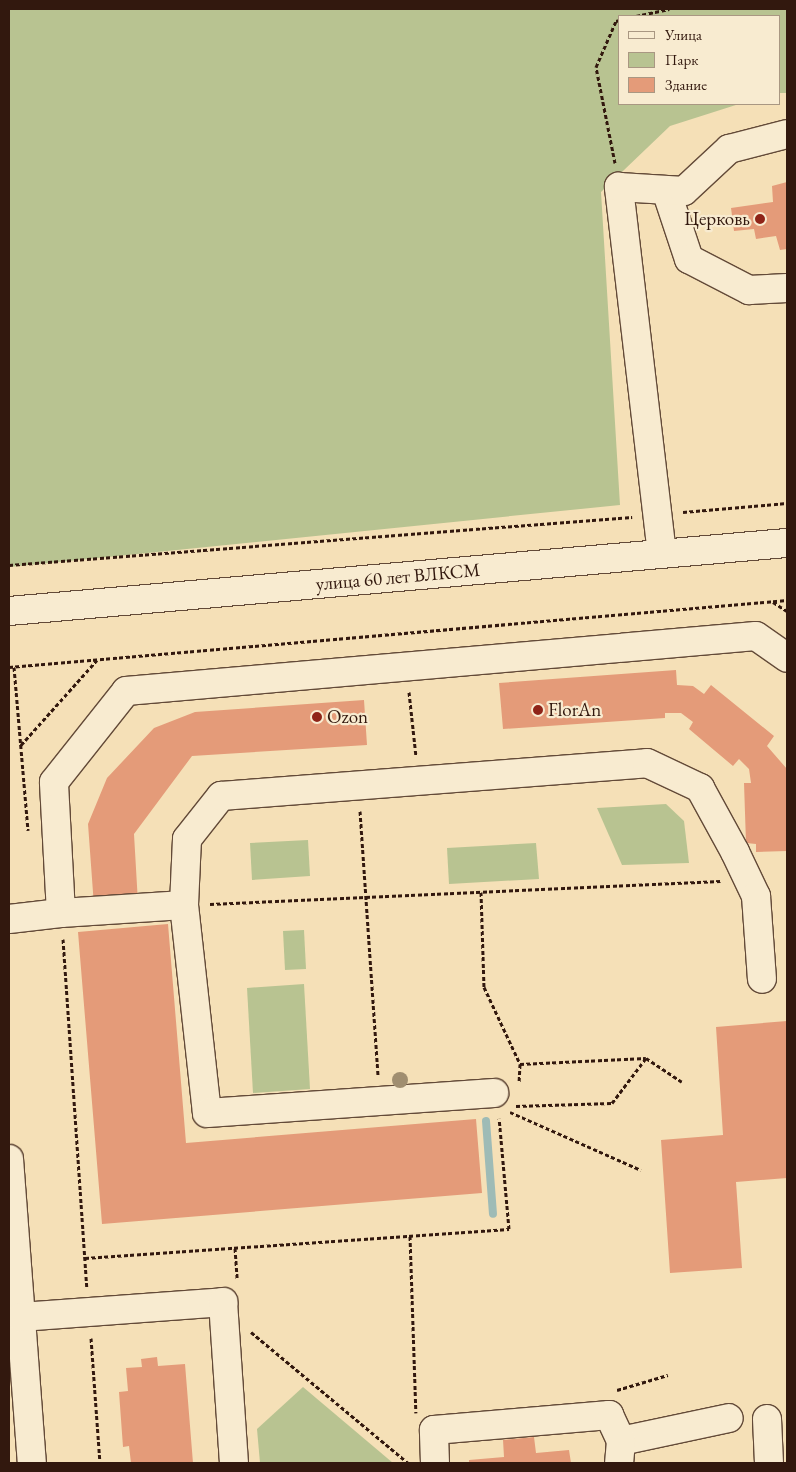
<!DOCTYPE html>
<meta charset="utf-8">
<style>
body{margin:0}
#map{position:relative;width:796px;height:1472px;overflow:hidden;background:#f5e0b7;font-family:"EB Garamond",serif}
div>[style]{position:absolute}
[style*='--x']{left:calc(var(--x)*1px);top:calc(var(--y)*1px);width:calc(var(--w)*1px);rotate:calc(var(--a)*1deg)}
.green>*{inset:0;background:#b8c391}
.stream>*{height:8px;margin:-4px;padding:0 4px;transform-origin:4px;border-radius:4px;background:#9ebbb6}
.building>*{inset:0;background:#e49b79}
.path>*{height:3px;margin-top:-1.5px;transform-origin:0;background:repeating-linear-gradient(90deg,#32180e 0 4px,transparent 0 6.5px)}
.roads{filter:drop-shadow(1px 0 #634a38) drop-shadow(-1px 0 #634a38) drop-shadow(0 1px #634a38) drop-shadow(0 -1px #634a38)}
.minor>*{height:28px;margin:-14px;padding:0 14px;transform-origin:14px;border-radius:14px;background:#f8ebd0}
.trees>*{width:16px;height:16px;margin:-8px;border-radius:50%;background:#a08e70}
.dots>*{width:14px;height:14px;translate:-50% -50%;box-sizing:border-box;border:2px solid #f8ebd0;border-radius:50%}
span{translate:-50% -50%;white-space:nowrap;text-align:center;line-height:1.15;-webkit-text-stroke:4.5px #f8ebd0;paint-order:stroke}
.poi-label{font-size:19px;color:#32180e}
.right{translate:-100% -50%;text-align:right}
.left{translate:0 -50%;text-align:left}
.street-label{font-size:19px;color:#32180e}
.frame{position:absolute;inset:0;border:10px solid #32180e;pointer-events:none}
.legend{position:absolute;left:618px;top:15px;width:162px;height:90px;box-sizing:border-box;background:#f8ebd0;border:1px solid #a99782;margin:0;padding:6px 9px;list-style:none;font-size:15px;color:#32180e}
.legend li{display:flex;align-items:center;gap:10px;height:25px}
.legend b{width:25px;border:1px solid #a99782}
</style>
<div id="map">
<div class="green">
<i style="clip-path:polygon(9px 9px,787px 9px,787px 93px,780px 93px,780px 16px,620px 16px,620px 104px,739px 104px,670px 126px,601px 192px,620px 505px,9px 567px)"></i>
<i style="clip-path:polygon(666px 804px,684px 821px,689px 863px,622px 865px,597px 808px)"></i>
<i style="clip-path:polygon(308px 840px,310px 876px,252px 880px,250px 843px)"></i>
<i style="clip-path:polygon(536px 843px,539px 879px,449px 884px,447px 848px)"></i>
<i style="clip-path:polygon(304px 930px,306px 969px,285px 970px,283px 931px)"></i>
<i style="clip-path:polygon(304px 984px,310px 1089px,253px 1093px,247px 988px)"></i>
<i style="clip-path:polygon(303px 1387px,393px 1463px,260px 1463px,257px 1429px)"></i>
</div>
<div class="stream">
<i style="--x:486;--y:1121;--w:93;--a:85.7"></i>
</div>
<div class="building">
<i style="clip-path:polygon(787px 182px,787px 249px,780px 250px,776px 236px,756px 239px,754px 229px,734px 231px,731px 208px,773px 202px,772px 186px)"></i>
<i style="clip-path:polygon(676px 670px,677px 685px,693px 686px,704px 694px,711px 685px,774px 736px,767px 746px,787px 769px,787px 851px,756px 852px,756px 844px,746px 843px,744px 783px,751px 783px,749px 769px,739px 759px,733px 766px,689px 729px,693px 722px,681px 713px,665px 713px,665px 718px,503px 729px,499px 683px)"></i>
<i style="clip-path:polygon(364px 700px,367px 745px,192px 756px,134px 834px,138px 903px,94px 906px,88px 824px,107px 778px,154px 728px,195px 712px)"></i>
<i style="clip-path:polygon(168px 924px,186px 1143px,476px 1119px,482px 1193px,102px 1224px,78px 932px)"></i>
<i style="clip-path:polygon(787px 1021px,787px 1178px,736px 1182px,742px 1268px,670px 1273px,661px 1140px,723px 1135px,716px 1027px)"></i>
<i style="clip-path:polygon(157px 1357px,158px 1366px,185px 1364px,193px 1463px,131px 1463px,129px 1446px,123px 1447px,119px 1392px,128px 1391px,126px 1368px,142px 1367px,141px 1359px)"></i>
<i style="clip-path:polygon(534px 1437px,536px 1453px,569px 1450px,571px 1463px,469px 1463px,469px 1460px,504px 1457px,503px 1440px)"></i>
</div>
<div class="path">
<i style="--x:636;--y:16;--w:34;--a:-12"></i>
<i style="--x:615;--y:163;--w:98;--a:-101.2"></i>
<i style="--x:596;--y:67;--w:50;--a:-66.5"></i>
<i style="--x:616;--y:21;--w:4;--a:-14"></i>
<i style="--x:683;--y:512;--w:104;--a:-4.9"></i>
<i style="--x:9;--y:565;--w:625;--a:-4.41"></i>
<i style="--x:773;--y:602;--w:17;--a:33"></i>
<i style="--x:9;--y:667;--w:781;--a:-4.92"></i>
<i style="--x:14;--y:667;--w:164;--a:85.1"></i>
<i style="--x:409;--y:692;--w:64;--a:83.8"></i>
<i style="--x:21;--y:745;--w:114;--a:-48.2"></i>
<i style="--x:360;--y:811;--w:266;--a:86.1"></i>
<i style="--x:481;--y:892;--w:95;--a:88.2"></i>
<i style="--x:484;--y:987;--w:85;--a:64.9"></i>
<i style="--x:520;--y:1064;--w:19;--a:93"></i>
<i style="--x:210;--y:904;--w:511;--a:-2.58"></i>
<i style="--x:63;--y:939;--w:349;--a:86.1"></i>
<i style="--x:520;--y:1064;--w:126;--a:-2.7"></i>
<i style="--x:516;--y:1106;--w:96;--a:-1.8"></i>
<i style="--x:612;--y:1103;--w:56;--a:-52.9"></i>
<i style="--x:646;--y:1058;--w:43;--a:33.7"></i>
<i style="--x:510;--y:1112;--w:143;--a:23.9"></i>
<i style="--x:410;--y:1236;--w:177;--a:88.1"></i>
<i style="--x:235;--y:1248;--w:32;--a:86"></i>
<i style="--x:85;--y:1258;--w:425;--a:-3.9"></i>
<i style="--x:509;--y:1229;--w:111;--a:-95.1"></i>
<i style="--x:251;--y:1332;--w:204;--a:39.8"></i>
<i style="--x:91;--y:1338;--w:125;--a:85.9"></i>
<i style="--x:617;--y:1390;--w:53;--a:-16.4"></i>
</div>
<div class="roads">
<div class="minor">
<i style="--x:666;--y:190;--w:73;--a:71.6"></i>
<i style="--x:689;--y:259;--w:68;--a:27.3"></i>
<i style="--x:749;--y:290;--w:38;--a:-3"></i>
<i style="--x:662;--y:554;--w:370;--a:-96.7"></i>
<i style="--x:619;--y:187;--w:65;--a:3.5"></i>
<i style="--x:684;--y:191;--w:62;--a:-43"></i>
<i style="--x:729;--y:149;--w:60;--a:-14.5"></i>
<i style="--x:9;--y:611;--w:781;--a:-5"></i>
<i style="--x:184;--y:905;--w:209;--a:83.7"></i>
<i style="--x:207;--y:1113;--w:288;--a:-4"></i>
<i style="--x:61;--y:913;--w:123;--a:-3.7"></i>
<i style="--x:184;--y:905;--w:66;--a:-87.4"></i>
<i style="--x:187;--y:839;--w:55;--a:-51.7"></i>
<i style="--x:221;--y:796;--w:427;--a:-4.4"></i>
<i style="--x:647;--y:763;--w:59;--a:25.3"></i>
<i style="--x:700;--y:788;--w:73;--a:61.3"></i>
<i style="--x:735;--y:852;--w:49;--a:64.5"></i>
<i style="--x:756;--y:896;--w:83;--a:85.9"></i>
<i style="--x:9;--y:919;--w:52;--a:-6.6"></i>
<i style="--x:61;--y:913;--w:131;--a:-93.1"></i>
<i style="--x:54;--y:782;--w:116;--a:-51.6"></i>
<i style="--x:126;--y:691;--w:632;--a:-4.99"></i>
<i style="--x:756;--y:636;--w:38;--a:35"></i>
<i style="--x:9;--y:1159;--w:305;--a:85.7"></i>
<i style="--x:21;--y:1317;--w:203;--a:-4.2"></i>
<i style="--x:223;--y:1302;--w:161;--a:86.1"></i>
<i style="--x:767;--y:1419;--w:44;--a:87.4"></i>
<i style="--x:621;--y:1441;--w:110;--a:-12"></i>
<i style="--x:435;--y:1463;--w:33;--a:-92"></i>
<i style="--x:434;--y:1430;--w:176;--a:-4.9"></i>
<i style="--x:609;--y:1415;--w:29;--a:65"></i>
<i style="--x:621;--y:1441;--w:22;--a:95"></i>
</div>
</div>
<div class="trees">
<i style="left:400px;top:1080px"></i>
</div>
<div class="dots">
<i style="left:760px;top:219px;background:#8f2418"></i>
<i style="left:538px;top:710px;background:#8f2418"></i>
<i style="left:317px;top:717px;background:#8f2418"></i>
</div>
<div class="poi-label">
<span class="right" style="left:750px;top:219px">Церковь</span>
<span class="left" style="left:548px;top:710px">FlorAn</span>
<span class="left" style="left:327px;top:717px">Ozon</span>
</div>
<div class="street-label">
<span style="left:398px;top:577px;rotate:-5deg">улица 60 лет ВЛКСМ</span>
</div>
<div class="frame"></div>
<ul class="legend">
<li><b style="height:6px;background:#f8ebd0"></b>Улица</li>
<li><b style="height:14px;background:#b8c391"></b>Парк</li>
<li><b style="height:14px;background:#e49b79"></b>Здание</li>
</ul>
</div>
